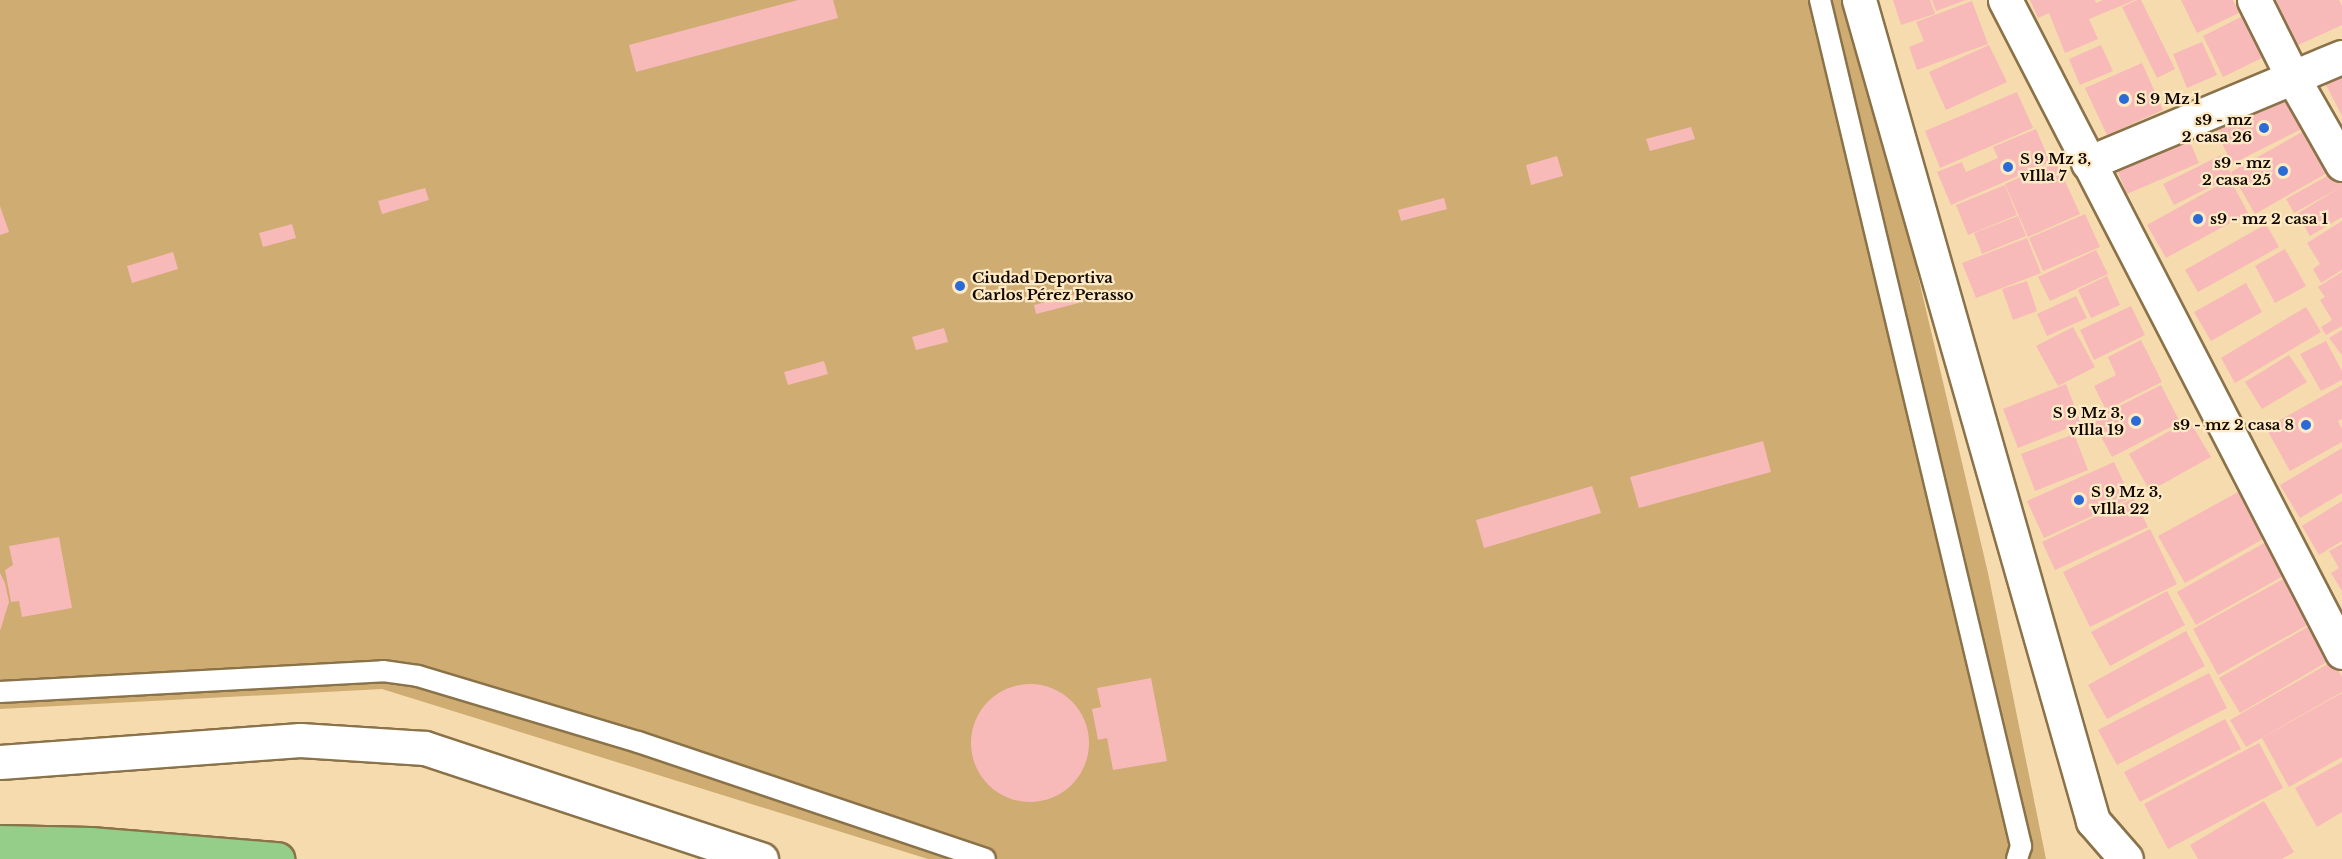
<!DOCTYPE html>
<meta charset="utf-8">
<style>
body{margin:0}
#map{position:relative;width:2342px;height:859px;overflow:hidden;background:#f6dbaf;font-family:"Libre Baskerville",serif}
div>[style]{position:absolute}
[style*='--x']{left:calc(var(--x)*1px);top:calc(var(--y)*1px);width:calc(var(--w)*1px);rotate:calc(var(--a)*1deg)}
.green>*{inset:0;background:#ceac72}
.building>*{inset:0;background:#f7bab9}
.round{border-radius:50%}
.roads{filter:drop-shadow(2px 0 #8a7249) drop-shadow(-2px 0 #8a7249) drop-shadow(0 2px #8a7249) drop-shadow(0 -2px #8a7249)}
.service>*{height:20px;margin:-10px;padding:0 10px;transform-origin:10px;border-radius:10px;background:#fff}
.minor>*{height:33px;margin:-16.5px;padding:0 16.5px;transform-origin:16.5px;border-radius:16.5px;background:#fff}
.primary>*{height:33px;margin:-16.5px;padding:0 16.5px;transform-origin:16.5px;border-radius:16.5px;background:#94ce88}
.dots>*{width:16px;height:16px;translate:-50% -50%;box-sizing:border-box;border:3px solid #ffeac6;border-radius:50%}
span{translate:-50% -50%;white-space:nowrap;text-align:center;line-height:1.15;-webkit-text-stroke:4.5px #ffeac6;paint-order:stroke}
.poi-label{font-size:15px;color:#120900;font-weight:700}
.left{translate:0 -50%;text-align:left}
.right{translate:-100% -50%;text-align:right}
</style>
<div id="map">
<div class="green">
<i style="clip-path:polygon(0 0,1853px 0,1988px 573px,2046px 859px,928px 859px,382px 689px,0 709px)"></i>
</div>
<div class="building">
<i style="clip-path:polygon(798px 0,833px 0,838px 18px,636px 72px,629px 45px)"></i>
<i style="clip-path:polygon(1893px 0,1930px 0,1935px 14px,1901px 25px)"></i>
<i style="clip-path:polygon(1932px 0,1966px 0,1936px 11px)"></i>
<i style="clip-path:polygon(2030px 0,2095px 0,2096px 3px,2103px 0,2135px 0,2089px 19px,2098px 39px,2065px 53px,2049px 13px,2038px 18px)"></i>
<i style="clip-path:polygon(2137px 0,2141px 0,2175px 69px,2157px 78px,2122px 7px)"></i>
<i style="clip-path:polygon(2181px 0,2233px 0,2239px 13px,2197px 33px)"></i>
<i style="clip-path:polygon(2276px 0,2339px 0,2342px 6px,2342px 25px,2296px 46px)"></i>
<i style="clip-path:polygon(1972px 1px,1988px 44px,1917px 70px,1909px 47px,1924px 41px,1916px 22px)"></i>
<i style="clip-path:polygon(2247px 14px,2268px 55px,2223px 77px,2203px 36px)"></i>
<i style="clip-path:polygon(2202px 42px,2217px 75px,2187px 88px,2173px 54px)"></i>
<i style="clip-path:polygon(1989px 45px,2007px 82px,1946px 110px,1929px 72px)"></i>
<i style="clip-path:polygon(2101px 45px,2113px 71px,2080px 85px,2069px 59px)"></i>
<i style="clip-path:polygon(2142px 63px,2163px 110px,2107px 135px,2085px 88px)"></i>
<i style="clip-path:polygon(2342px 72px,2342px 116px,2324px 81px)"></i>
<i style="clip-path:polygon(2017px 92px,2033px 128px,1940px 168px,1925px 131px)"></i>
<i style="clip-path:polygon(2295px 92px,2311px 124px,2232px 164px,2216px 131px)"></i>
<i style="clip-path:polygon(1691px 127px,1695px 139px,1650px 151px,1646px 139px)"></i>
<i style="clip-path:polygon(2311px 127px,2334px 169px,2255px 214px,2231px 172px)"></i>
<i style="clip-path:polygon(2036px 129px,2050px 162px,1951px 205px,1937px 172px,1962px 162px,1966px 172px,1998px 158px,1993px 147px)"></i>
<i style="clip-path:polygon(2188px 137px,2199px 163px,2127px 194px,2116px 168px)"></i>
<i style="clip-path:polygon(2221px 155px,2232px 176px,2174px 205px,2163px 184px)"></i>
<i style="clip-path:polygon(1557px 156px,1563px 176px,1531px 185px,1526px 165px)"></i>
<i style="clip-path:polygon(2056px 161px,2080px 214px,2028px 237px,2005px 184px)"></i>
<i style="clip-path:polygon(2336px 171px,2342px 181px,2342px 217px,2310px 236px,2297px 214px,2339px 188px,2294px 213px,2286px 199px)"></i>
<i style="clip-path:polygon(2230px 179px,2248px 213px,2166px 258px,2147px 225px)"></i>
<i style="clip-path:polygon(2005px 185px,2017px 215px,1968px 235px,1956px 205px)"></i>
<i style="clip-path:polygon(425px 188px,429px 200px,382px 214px,378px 201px)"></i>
<i style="clip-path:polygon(1444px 198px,1447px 209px,1401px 221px,1398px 210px)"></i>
<i style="clip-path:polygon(0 206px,9px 232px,0 235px)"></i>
<i style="clip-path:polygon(2085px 214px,2100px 247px,2043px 271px,2029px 238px)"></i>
<i style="clip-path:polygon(2018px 216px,2026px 236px,1982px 254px,1974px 233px)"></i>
<i style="clip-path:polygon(2342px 221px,2342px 270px,2321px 283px,2313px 269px,2320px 264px,2307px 243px)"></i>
<i style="clip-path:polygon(292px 224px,296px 238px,263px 247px,259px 233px)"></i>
<i style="clip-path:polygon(2266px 224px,2279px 247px,2198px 292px,2185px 270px)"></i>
<i style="clip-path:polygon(2027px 238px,2041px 273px,1976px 298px,1962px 263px)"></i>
<i style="clip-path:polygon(2285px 249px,2306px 286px,2275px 303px,2255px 266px)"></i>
<i style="clip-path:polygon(2096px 250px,2108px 274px,2050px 301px,2038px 277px)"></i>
<i style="clip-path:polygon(173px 252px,178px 269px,132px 283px,127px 266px)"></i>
<i style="clip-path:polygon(2342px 272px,2342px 326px,2326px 335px,2321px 327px,2332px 320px,2320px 300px,2325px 297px,2318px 287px)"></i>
<i style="clip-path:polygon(2107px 276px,2120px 305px,2091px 318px,2078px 290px)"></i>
<i style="clip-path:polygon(2027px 281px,2037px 311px,2013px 320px,2002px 289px)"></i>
<i style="clip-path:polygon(2246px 283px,2262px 312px,2211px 341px,2194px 312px)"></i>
<i style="clip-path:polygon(1077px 294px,1079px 303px,1036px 314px,1034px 305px)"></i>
<i style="clip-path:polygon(2076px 296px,2087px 318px,2047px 336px,2037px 314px)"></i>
<i style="clip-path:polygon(2131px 306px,2145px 335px,2094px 360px,2080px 330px)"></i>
<i style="clip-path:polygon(2306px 307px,2321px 332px,2235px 383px,2221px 358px)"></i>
<i style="clip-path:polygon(2073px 327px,2095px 367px,2058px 386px,2036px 346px)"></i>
<i style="clip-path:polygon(944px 328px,948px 342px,916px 350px,912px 337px)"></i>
<i style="clip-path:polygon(2342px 330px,2342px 354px,2341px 354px,2329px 338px)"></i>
<i style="clip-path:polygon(2141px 340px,2162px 382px,2106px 410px,2094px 386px,2116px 375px,2108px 357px)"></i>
<i style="clip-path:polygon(2326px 341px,2342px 371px,2342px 380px,2321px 391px,2300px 354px)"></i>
<i style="clip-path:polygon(2289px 355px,2307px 382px,2262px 409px,2245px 382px)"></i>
<i style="clip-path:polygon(824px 361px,828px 374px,788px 385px,784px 372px)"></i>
<i style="clip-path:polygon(2066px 384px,2081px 423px,2018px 448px,2003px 409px)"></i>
<i style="clip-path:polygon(2161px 385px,2180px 422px,2112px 457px,2092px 420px)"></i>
<i style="clip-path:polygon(2342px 385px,2342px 419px,2338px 421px,2342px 429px,2342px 442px,2290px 471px,2266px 428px)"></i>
<i style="clip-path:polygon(2189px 420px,2211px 457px,2150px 491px,2129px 454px)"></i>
<i style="clip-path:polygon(2074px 434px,2088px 470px,2035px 491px,2021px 454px)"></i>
<i style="clip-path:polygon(1763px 441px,1771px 472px,1639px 508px,1630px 477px)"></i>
<i style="clip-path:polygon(2342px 448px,2342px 493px,2300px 518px,2280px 485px)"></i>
<i style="clip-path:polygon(2114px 462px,2131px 498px,2044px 538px,2027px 501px)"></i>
<i style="clip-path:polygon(1592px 486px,1601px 513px,1484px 548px,1476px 520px)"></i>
<i style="clip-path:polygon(2238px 492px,2265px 538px,2185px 583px,2158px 536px)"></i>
<i style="clip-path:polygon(2134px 498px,2148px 527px,2055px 570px,2042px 542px)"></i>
<i style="clip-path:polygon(2342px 501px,2342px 541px,2319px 555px,2302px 526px)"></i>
<i style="clip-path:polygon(2150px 529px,2177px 584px,2090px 627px,2063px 572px)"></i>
<i style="clip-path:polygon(59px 537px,72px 608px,22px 617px,19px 601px,11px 602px,5px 570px,13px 565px,9px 546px)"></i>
<i style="clip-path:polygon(2266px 542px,2285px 575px,2196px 625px,2177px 592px)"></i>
<i style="clip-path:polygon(2342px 544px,2342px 591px,2331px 573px,2339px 568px,2329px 551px)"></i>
<i style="clip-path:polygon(0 573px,5px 583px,9px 602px,0 631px)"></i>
<i style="clip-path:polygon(2285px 578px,2311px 623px,2218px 675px,2193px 629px)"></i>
<i style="clip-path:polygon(2167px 591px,2185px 625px,2110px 666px,2091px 632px)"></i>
<i style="clip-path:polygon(2311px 625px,2330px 660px,2240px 713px,2219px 678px)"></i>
<i style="clip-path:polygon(2186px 631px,2205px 666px,2107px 719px,2088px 685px)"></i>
<i style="clip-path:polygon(2333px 661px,2342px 677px,2342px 692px,2246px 747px,2230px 720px)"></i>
<i style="clip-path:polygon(2209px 673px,2227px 708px,2117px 765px,2098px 730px)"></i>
<i style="clip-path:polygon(1151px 678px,1167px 761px,1113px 770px,1107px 738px,1098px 740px,1092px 709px,1101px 707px,1097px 688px)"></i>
<i class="round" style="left:971px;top:684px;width:118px;height:118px"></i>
<i style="clip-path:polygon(2342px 693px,2342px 757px,2289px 787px,2262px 738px)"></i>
<i style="clip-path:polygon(2225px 719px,2241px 749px,2140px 802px,2124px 772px)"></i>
<i style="clip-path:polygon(2259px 743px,2283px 788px,2168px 849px,2144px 804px)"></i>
<i style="clip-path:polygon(2342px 762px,2342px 812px,2317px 827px,2295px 788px)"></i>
<i style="clip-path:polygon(2264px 801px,2294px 852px,2282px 859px,2198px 859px,2190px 845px)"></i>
</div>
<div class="roads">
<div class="service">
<i style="--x:1820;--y:0;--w:870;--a:76.63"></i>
<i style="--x:2021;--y:846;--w:14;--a:107"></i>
<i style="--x:0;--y:692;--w:384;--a:-3.1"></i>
<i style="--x:383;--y:671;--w:35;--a:8"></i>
<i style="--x:418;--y:676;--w:230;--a:16.7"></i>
<i style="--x:638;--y:742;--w:366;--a:18.6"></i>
</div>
<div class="minor">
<i style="--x:1859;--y:0;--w:854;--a:74.09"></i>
<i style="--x:2093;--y:821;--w:50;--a:49"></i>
<i style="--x:2005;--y:0;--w:734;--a:62.67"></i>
<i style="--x:2254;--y:0;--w:87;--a:63.4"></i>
<i style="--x:2293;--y:78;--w:99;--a:60.3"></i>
<i style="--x:2088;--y:163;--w:275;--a:-22.7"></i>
<i style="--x:0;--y:762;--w:301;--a:-4.2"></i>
<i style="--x:300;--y:740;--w:125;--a:3.7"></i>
<i style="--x:425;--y:748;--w:354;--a:18.3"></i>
</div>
<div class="primary">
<i style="--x:0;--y:842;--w:90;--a:1.3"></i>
<i style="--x:90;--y:844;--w:188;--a:4.6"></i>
</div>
</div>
<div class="dots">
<i style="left:2124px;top:99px;background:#2b6bd8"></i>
<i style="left:2264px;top:128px;background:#2b6bd8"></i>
<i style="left:2008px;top:167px;background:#2b6bd8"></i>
<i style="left:2283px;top:171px;background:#2b6bd8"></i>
<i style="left:2198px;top:219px;background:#2b6bd8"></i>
<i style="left:960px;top:286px;background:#2b6bd8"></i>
<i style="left:2136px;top:421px;background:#2b6bd8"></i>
<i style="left:2306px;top:425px;background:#2b6bd8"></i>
<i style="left:2079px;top:500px;background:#2b6bd8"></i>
</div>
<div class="poi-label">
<span class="left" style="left:2136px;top:99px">S 9 Mz 1</span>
<span class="right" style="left:2252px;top:128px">s9 - mz<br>2 casa 26</span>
<span class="left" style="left:2020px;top:167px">S 9 Mz 3,<br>vIlla 7</span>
<span class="right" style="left:2271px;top:171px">s9 - mz<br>2 casa 25</span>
<span class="left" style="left:2210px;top:219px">s9 - mz 2 casa 1</span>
<span class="left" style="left:972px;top:286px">Ciudad Deportiva<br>Carlos Pérez Perasso</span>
<span class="right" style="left:2124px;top:421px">S 9 Mz 3,<br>vIlla 19</span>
<span class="right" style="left:2294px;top:425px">s9 - mz 2 casa 8</span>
<span class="left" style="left:2091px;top:500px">S 9 Mz 3,<br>vIlla 22</span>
</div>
</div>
